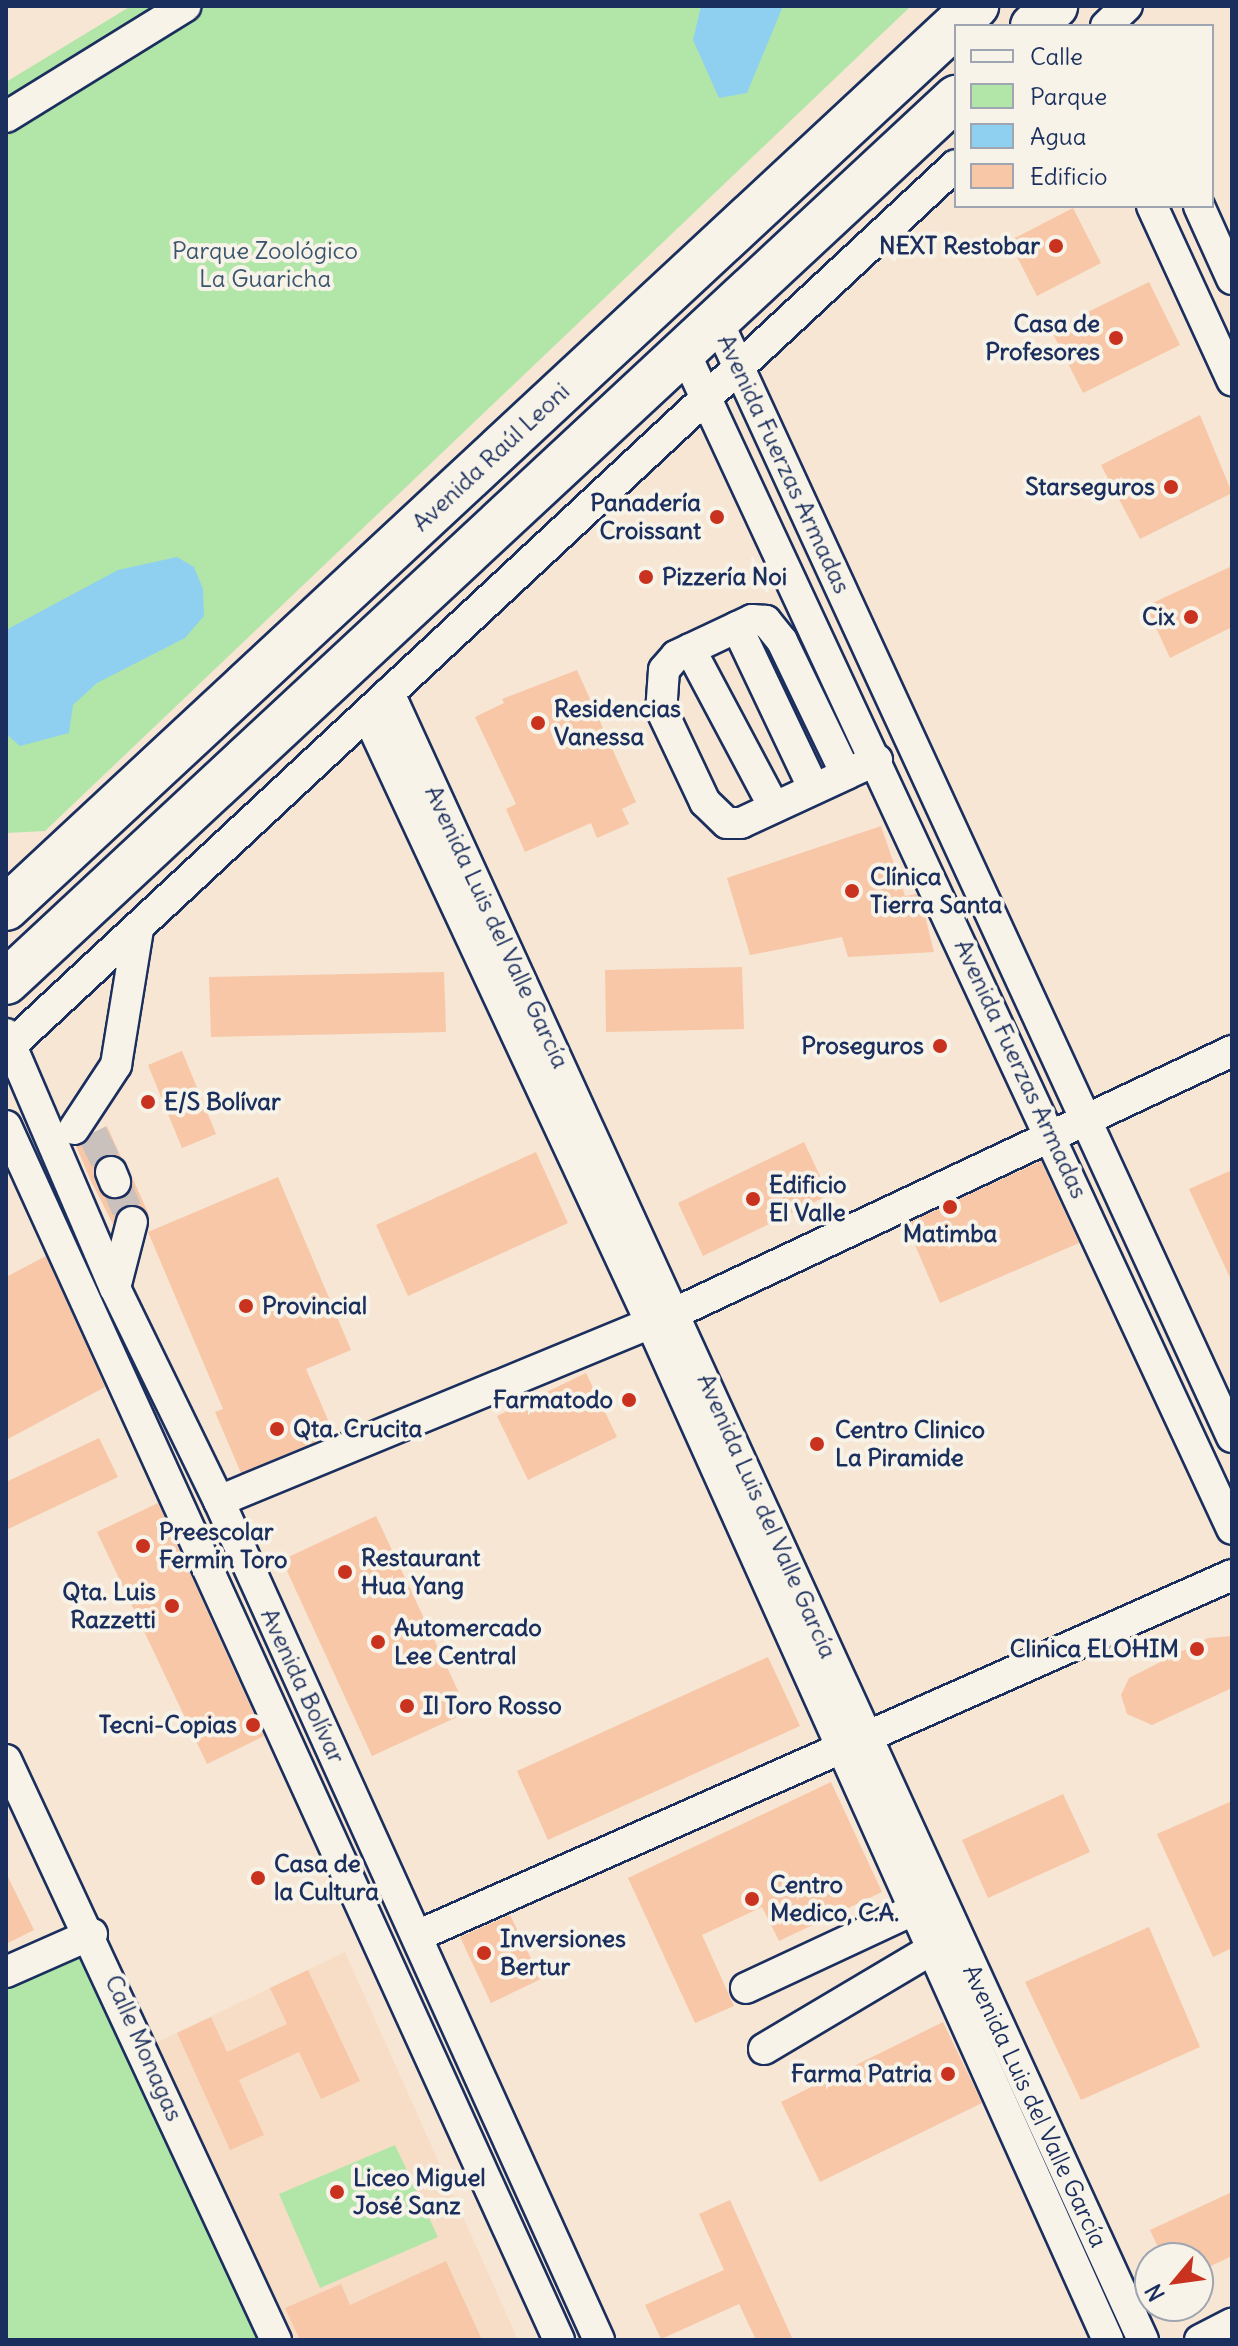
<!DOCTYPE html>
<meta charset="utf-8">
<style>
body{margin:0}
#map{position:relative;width:1238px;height:2346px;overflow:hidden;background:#f7e6d4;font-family:Delius,sans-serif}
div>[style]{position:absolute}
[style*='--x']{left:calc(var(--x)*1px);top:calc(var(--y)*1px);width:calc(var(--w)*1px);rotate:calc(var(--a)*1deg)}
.built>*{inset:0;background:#f7ddc6}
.green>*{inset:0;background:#b1e6a8}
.water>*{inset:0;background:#8fd0f1}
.building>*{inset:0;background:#f7c7a7}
.minor-tunnel>*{height:30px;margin-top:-15px;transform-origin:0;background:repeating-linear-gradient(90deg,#cbc1bc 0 30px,transparent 0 45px)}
.roads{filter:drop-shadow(2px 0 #1b2f5e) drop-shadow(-2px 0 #1b2f5e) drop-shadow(0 2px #1b2f5e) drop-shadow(0 -2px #1b2f5e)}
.minor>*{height:30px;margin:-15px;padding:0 15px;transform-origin:15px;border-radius:15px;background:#f7f3e8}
.highway>*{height:44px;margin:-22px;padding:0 22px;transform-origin:22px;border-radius:22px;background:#f7f3e8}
.dots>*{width:22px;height:22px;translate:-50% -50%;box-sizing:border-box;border:4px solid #f7f3e8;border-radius:50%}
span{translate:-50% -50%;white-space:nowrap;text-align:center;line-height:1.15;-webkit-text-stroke:8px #f7f3e8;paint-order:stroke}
.poi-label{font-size:24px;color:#1b2f5e;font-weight:700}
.right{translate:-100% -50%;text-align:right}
.left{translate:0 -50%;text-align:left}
.park-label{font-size:24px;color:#39546d}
.street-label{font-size:24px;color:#1b2f5e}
.frame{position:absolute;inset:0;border:8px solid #1b2f5e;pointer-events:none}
.legend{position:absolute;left:954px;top:24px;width:260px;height:184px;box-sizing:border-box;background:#f7f3e8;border:2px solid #9fa5b1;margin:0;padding:10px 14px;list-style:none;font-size:24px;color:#1b2f5e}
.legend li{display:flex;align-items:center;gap:16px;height:40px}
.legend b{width:40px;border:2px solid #9fa5b1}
.north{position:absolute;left:1134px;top:2242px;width:80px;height:80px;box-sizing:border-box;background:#f7f3e8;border:2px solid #9fa5b1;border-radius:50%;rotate:241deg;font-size:22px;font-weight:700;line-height:32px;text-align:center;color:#1b2f5e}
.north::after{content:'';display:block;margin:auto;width:28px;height:36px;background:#c8321e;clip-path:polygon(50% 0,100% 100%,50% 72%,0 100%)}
</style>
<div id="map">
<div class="built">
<i style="clip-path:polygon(345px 1952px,518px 2340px,287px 2340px,156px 2043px)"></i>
</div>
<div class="green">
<i style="clip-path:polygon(131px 6px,911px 6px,45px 831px,6px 833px,6px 82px)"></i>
<i style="clip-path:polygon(92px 1934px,276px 2340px,6px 2340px,6px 1974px)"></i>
<i style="clip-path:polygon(395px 2145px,438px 2237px,320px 2288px,279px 2194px)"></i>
</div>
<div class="water">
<i style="clip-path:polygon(701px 6px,783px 6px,747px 93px,719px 98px,693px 40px)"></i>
<i style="clip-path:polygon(177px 557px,194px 567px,203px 589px,204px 616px,185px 638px,97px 683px,73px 705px,69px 733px,20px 746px,6px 734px,6px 630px,118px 570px)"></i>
</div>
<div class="building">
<i style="clip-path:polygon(1073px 208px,1101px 263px,1037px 296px,1009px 241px)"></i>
<i style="clip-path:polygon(1149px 282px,1180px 345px,1083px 393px,1051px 330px)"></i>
<i style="clip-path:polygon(1200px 415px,1232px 493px,1140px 539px,1101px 465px)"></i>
<i style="clip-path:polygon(1232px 566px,1232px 627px,1170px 658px,1146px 606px)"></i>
<i style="clip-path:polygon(577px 670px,636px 802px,622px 809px,629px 824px,597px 838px,591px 823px,525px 852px,506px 809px,516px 804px,475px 717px,504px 703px,502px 699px)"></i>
<i style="clip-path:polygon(881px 826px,905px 896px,917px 894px,922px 904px,934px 952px,848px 957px,842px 937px,750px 955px,727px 878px)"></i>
<i style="clip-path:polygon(742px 967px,744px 1029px,606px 1032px,605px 970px)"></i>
<i style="clip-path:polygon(444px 972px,446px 1032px,211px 1037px,209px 977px)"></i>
<i style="clip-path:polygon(182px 1051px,216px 1134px,182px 1148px,148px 1065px)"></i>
<i style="clip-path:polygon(107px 1126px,121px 1157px,105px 1155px,96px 1162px,98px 1189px,121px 1199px,130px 1192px,132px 1177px,149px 1215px,128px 1205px,113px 1224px,91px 1181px,76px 1146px)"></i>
<i style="clip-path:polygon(804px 1142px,829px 1195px,703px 1256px,678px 1203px)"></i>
<i style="clip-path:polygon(536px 1152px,568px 1223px,408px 1296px,376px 1225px)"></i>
<i style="clip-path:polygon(1041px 1161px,1079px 1243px,940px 1303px,906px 1224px)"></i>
<i style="clip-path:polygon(1232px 1170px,1232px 1282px,1189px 1189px)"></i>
<i style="clip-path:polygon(278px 1177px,351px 1350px,306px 1369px,334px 1434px,241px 1473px,215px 1412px,223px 1409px,148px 1232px)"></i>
<i style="clip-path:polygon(46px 1256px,105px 1387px,6px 1440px,6px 1277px)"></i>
<i style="clip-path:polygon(586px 1373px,617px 1437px,528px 1480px,497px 1416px)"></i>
<i style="clip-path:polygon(99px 1438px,118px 1477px,6px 1530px,6px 1482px)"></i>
<i style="clip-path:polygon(158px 1503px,264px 1736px,207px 1764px,97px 1532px)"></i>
<i style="clip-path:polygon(376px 1516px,468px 1712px,372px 1756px,282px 1560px)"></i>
<i style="clip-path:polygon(1232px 1636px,1232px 1688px,1152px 1725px,1127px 1714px,1121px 1695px,1129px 1678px,1208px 1638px)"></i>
<i style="clip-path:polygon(768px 1657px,800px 1726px,548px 1840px,517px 1771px)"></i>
<i style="clip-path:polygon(831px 1782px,882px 1892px,779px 1941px,762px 1907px,702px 1935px,734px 2006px,695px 2023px,628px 1878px)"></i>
<i style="clip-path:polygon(1063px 1794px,1090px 1852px,988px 1898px,962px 1840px)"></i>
<i style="clip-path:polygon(1232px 1801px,1232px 1948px,1213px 1957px,1157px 1834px)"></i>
<i style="clip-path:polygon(6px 1873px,34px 1930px,6px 1944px)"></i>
<i style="clip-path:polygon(510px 1915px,541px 1979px,491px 2003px,460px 1937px)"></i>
<i style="clip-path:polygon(1149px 1927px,1200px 2047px,1081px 2100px,1025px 1982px)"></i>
<i style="clip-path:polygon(308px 1970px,360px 2081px,321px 2099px,299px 2052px,239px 2080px,264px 2135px,230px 2150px,177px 2033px,211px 2017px,227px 2052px,287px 2024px,270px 1988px)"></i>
<i style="clip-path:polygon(943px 2022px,982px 2103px,820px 2182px,781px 2102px)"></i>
<i style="clip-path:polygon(1232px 2192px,1232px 2256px,1198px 2272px,1198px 2258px,1163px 2258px,1150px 2230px)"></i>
<i style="clip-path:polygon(730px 2200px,793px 2340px,756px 2340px,739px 2304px,661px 2339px,645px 2305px,724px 2270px,699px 2214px)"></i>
<i style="clip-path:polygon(446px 2261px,482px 2340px,300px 2340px,285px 2308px,341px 2284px,350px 2305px)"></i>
</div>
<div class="minor-tunnel">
<i style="--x:92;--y:1133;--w:43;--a:64"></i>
<i style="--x:115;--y:1182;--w:43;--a:67"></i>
</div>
<div class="roads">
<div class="minor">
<i style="--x:1106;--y:26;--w:29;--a:-44"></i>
<i style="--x:6;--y:117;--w:211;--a:-31.7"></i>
<i style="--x:1152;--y:206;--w:192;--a:65.3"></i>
<i style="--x:1199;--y:206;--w:80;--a:65.7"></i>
<i style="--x:717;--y:320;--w:1230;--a:65.25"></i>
<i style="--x:684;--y:351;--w:1299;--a:65.05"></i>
<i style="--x:737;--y:627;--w:179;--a:64.6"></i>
<i style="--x:690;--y:649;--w:179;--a:62"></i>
<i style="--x:389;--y:693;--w:1811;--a:65.4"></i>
<i style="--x:367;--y:714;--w:672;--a:65"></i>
<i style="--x:651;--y:1323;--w:1115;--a:65.8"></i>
<i style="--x:846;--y:774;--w:148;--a:-115.7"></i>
<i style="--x:782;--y:641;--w:26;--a:-129"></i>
<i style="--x:766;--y:621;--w:14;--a:-176"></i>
<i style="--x:752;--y:620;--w:84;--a:154.7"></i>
<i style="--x:676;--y:656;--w:18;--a:131"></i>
<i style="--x:664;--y:670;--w:39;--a:94"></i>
<i style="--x:661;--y:709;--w:103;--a:64.7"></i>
<i style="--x:705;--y:802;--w:30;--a:44"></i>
<i style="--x:727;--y:823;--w:14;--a:0"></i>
<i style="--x:741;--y:823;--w:150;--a:-24.9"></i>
<i style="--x:6;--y:1034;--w:276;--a:66.8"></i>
<i style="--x:115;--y:1288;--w:237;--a:64"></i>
<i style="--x:219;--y:1501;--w:921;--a:65.63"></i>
<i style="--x:6;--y:1050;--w:1298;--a:-42.97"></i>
<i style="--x:6;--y:1126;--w:1334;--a:65.51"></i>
<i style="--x:74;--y:1129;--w:77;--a:-56.7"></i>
<i style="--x:116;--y:1065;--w:138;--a:-80.8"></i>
<i style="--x:111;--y:1172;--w:11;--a:68"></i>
<i style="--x:115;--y:1288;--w:68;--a:-75.6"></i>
<i style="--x:219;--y:1501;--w:493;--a:-22.4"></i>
<i style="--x:675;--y:1313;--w:616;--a:-25.19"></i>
<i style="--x:6;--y:1760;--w:640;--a:65.04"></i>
<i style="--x:417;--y:1936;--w:891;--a:-23.89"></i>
<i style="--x:6;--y:1972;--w:94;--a:-23.8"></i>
<i style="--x:746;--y:1988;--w:184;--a:-25"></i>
<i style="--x:764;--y:2049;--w:194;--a:-30.7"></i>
<i style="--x:1200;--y:2340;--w:36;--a:-27"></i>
</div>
<div class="highway">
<i style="--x:1033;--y:26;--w:30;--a:-42"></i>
<i style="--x:6;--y:908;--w:1325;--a:-42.92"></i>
<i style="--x:6;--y:982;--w:1298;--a:-42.94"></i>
</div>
</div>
<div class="dots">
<i style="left:1056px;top:246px;background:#c8321e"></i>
<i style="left:1116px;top:338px;background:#c8321e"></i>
<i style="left:1171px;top:487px;background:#c8321e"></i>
<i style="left:717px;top:517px;background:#c8321e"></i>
<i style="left:646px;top:577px;background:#c8321e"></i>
<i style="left:1191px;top:617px;background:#c8321e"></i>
<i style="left:538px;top:723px;background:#c8321e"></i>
<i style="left:852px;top:891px;background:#c8321e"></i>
<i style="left:940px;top:1046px;background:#c8321e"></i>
<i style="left:148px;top:1102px;background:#c8321e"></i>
<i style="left:753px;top:1199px;background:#c8321e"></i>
<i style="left:950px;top:1207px;background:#c8321e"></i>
<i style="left:246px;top:1306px;background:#c8321e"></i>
<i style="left:629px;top:1400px;background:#c8321e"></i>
<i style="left:277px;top:1429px;background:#c8321e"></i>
<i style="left:817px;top:1444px;background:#c8321e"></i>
<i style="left:143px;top:1546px;background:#c8321e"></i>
<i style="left:345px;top:1572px;background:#c8321e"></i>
<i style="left:172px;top:1606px;background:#c8321e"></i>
<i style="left:378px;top:1642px;background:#c8321e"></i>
<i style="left:1197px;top:1649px;background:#c8321e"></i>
<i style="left:407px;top:1706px;background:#c8321e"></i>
<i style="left:253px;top:1725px;background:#c8321e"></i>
<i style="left:258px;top:1878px;background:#c8321e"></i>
<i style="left:752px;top:1899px;background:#c8321e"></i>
<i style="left:484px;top:1953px;background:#c8321e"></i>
<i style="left:948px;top:2074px;background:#c8321e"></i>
<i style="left:337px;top:2192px;background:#c8321e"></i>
</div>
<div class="poi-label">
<span class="right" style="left:1040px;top:246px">NEXT Restobar</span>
<span class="right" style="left:1100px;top:338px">Casa de<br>Profesores</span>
<span class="right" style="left:1155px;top:487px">Starseguros</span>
<span class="right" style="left:701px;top:517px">Panadería<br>Croissant</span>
<span class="left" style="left:662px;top:577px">Pizzería Noi</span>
<span class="right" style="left:1175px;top:617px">Cix</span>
<span class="left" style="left:554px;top:723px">Residencias<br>Vanessa</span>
<span class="left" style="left:870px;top:891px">Clínica<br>Tierra Santa</span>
<span class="right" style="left:924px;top:1046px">Proseguros</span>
<span class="left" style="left:164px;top:1102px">E/S Bolívar</span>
<span class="left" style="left:769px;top:1199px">Edificio<br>El Valle</span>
<span style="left:950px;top:1234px">Matimba</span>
<span class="left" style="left:262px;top:1306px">Provincial</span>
<span class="right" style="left:613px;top:1400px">Farmatodo</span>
<span class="left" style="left:293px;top:1429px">Qta. Crucita</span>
<span class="left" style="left:835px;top:1444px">Centro Clinico<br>La Piramide</span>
<span class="left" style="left:159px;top:1546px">Preescolar<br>Fermín Toro</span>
<span class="left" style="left:361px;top:1572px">Restaurant<br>Hua Yang</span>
<span class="right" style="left:156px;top:1606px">Qta. Luis<br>Razzetti</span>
<span class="left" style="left:394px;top:1642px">Automercado<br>Lee Central</span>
<span class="right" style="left:1179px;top:1649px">Clinica ELOHIM</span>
<span class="left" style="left:423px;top:1706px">Il Toro Rosso</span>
<span class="right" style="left:237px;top:1725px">Tecni-Copias</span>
<span class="left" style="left:274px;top:1878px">Casa de<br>la Cultura</span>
<span class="left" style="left:770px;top:1899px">Centro<br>Medico, C.A.</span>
<span class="left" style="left:500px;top:1953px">Inversiones<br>Bertur</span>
<span class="right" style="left:932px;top:2074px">Farma Patria</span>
<span class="left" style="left:353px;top:2192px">Liceo Miguel<br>José Sanz</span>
</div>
<div class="park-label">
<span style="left:265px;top:265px">Parque Zoológico<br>La Guaricha</span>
</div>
<div class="street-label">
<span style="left:491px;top:457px;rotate:-43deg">Avenida Raúl Leoni</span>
<span style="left:784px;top:464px;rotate:65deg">Avenida Fuerzas Armadas</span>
<span style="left:497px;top:927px;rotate:65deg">Avenida Luis del Valle García</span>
<span style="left:1021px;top:1069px;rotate:65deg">Avenida Fuerzas Armadas</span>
<span style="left:767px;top:1516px;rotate:66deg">Avenida Luis del Valle García</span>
<span style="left:303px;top:1686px;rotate:65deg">Avenida Bolívar</span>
<span style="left:144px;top:2048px;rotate:66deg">Calle Monagas</span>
<span style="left:1035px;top:2106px;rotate:65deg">Avenida Luis del Valle García</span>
</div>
<div class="frame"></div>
<ul class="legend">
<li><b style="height:10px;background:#f7f3e8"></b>Calle</li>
<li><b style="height:22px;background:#b1e6a8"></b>Parque</li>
<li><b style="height:22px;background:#8fd0f1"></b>Agua</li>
<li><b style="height:22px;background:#f7c7a7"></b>Edificio</li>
</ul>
<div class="north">N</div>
</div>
